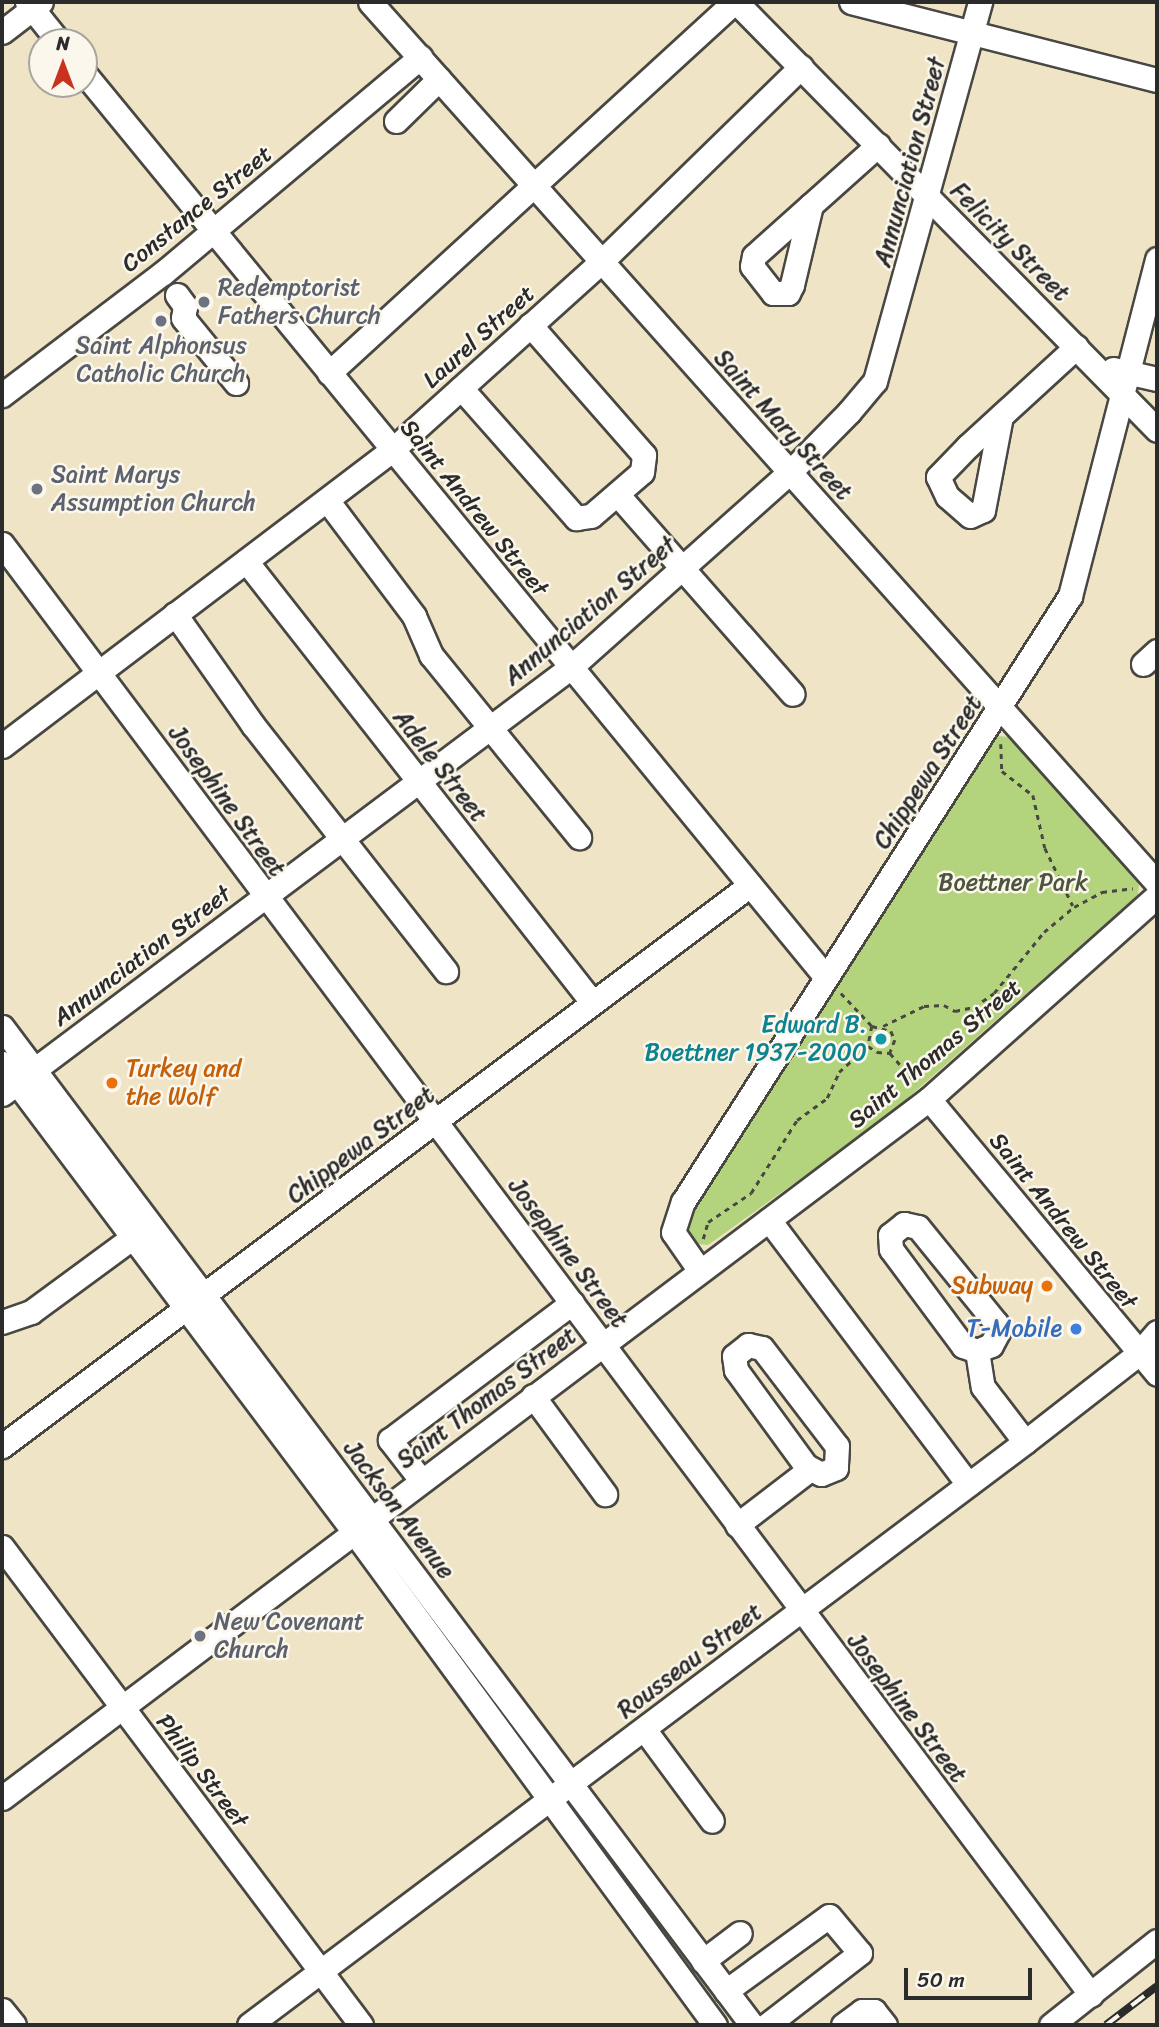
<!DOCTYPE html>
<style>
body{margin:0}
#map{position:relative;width:1159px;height:2027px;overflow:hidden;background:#efe4c6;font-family:Sriracha,sans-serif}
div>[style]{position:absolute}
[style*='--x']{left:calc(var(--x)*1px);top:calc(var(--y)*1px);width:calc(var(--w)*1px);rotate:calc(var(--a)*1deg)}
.green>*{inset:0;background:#b3d47c}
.path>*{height:2.5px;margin-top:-1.25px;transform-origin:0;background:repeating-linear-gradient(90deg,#484742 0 5px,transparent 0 10px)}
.roads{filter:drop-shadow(2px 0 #484742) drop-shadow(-2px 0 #484742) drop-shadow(0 2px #484742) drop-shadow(0 -2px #484742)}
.minor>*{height:23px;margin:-11.5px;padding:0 11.5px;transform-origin:11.5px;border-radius:11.5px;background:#fff}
.rail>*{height:8px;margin-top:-4px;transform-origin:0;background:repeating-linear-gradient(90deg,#fbf7ec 0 16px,#2b2b2b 0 32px);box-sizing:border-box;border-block:2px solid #2b2b2b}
.dots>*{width:19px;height:19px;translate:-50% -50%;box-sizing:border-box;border:4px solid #fbf7ec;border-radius:50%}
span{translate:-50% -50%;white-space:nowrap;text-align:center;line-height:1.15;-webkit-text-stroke:5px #fbf7ec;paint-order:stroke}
.street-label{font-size:24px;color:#2b2b2b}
.worship-label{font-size:24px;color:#5b616d}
.left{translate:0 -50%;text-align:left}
.park-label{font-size:24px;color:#4d553f}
.culture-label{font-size:24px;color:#0d838f}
.right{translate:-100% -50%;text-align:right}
.food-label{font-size:24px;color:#c56008}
.shop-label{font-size:24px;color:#366cbe}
.frame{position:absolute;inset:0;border:4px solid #2b2b2b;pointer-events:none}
.north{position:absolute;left:28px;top:28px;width:70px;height:70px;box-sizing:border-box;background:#fbf7ec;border:2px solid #a8a59f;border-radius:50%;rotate:0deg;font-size:19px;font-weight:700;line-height:28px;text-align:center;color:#2b2b2b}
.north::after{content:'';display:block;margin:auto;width:24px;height:32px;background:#c8321e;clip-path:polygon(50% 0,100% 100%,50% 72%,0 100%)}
.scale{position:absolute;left:904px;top:1968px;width:128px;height:32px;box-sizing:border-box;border:4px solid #2b2b2b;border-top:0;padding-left:9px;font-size:21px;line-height:24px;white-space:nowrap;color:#2b2b2b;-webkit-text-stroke:5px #fbf7ec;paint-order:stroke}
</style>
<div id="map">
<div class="green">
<i style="clip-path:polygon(996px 736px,1010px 737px,1139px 883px,1138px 895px,884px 1119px,708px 1245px,697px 1244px,686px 1229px,690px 1213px)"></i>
</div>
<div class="path">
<i style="--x:1001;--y:744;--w:27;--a:88"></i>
<i style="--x:1002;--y:771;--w:39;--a:38"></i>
<i style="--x:1033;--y:795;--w:54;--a:77.2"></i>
<i style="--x:1045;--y:848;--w:64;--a:64.2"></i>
<i style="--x:841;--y:993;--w:45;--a:46.8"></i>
<i style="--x:872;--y:1026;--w:20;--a:101"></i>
<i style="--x:868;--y:1046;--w:11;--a:34"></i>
<i style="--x:877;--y:1052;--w:13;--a:4"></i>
<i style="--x:890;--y:1053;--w:40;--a:49"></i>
<i style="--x:872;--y:1026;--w:20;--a:15"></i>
<i style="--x:891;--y:1031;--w:10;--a:66"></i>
<i style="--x:895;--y:1040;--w:14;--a:111"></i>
<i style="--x:883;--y:1026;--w:46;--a:-26"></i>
<i style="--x:924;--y:1006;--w:20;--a:-3"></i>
<i style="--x:944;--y:1005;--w:13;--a:29"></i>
<i style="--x:955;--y:1011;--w:19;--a:-12"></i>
<i style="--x:974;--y:1007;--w:24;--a:-35"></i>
<i style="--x:994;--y:993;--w:79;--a:-50.7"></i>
<i style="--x:1044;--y:932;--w:39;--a:-40"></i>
<i style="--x:1074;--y:907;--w:32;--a:-28"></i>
<i style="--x:1102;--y:892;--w:31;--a:-7"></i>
<i style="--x:703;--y:1239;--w:18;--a:-74"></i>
<i style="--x:708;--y:1222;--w:52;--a:-34"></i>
<i style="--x:751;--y:1193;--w:86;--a:-57.8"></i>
<i style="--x:797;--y:1120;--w:37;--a:-36"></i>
<i style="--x:827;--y:1098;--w:29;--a:-65"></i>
<i style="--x:839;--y:1072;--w:39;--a:-42"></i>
</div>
<div class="roads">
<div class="minor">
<i style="--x:27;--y:2;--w:51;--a:51.3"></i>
<i style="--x:370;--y:2;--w:1181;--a:48.23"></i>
<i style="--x:736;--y:2;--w:600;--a:45.47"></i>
<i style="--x:851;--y:2;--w:316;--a:14.3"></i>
<i style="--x:2;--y:32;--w:49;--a:-37.6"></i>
<i style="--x:84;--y:73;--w:1168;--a:50.63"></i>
<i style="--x:396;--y:121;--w:60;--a:-44.3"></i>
<i style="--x:811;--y:205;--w:82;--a:103.4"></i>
<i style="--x:792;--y:285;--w:9;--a:117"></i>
<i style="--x:788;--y:293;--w:15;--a:180"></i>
<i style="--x:773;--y:293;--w:34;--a:-128"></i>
<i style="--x:752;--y:266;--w:10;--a:-79"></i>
<i style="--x:754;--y:256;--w:76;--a:-41.8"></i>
<i style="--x:811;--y:205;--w:90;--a:-41.8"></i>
<i style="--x:177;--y:295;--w:14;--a:54"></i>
<i style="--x:185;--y:306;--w:12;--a:99"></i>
<i style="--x:183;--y:318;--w:84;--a:50.8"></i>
<i style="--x:1113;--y:369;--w:45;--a:12.8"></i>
<i style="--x:329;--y:373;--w:549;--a:-42.49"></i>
<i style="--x:461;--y:388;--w:174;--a:48.5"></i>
<i style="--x:576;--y:518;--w:15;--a:-8"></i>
<i style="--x:591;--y:516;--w:67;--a:-40.8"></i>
<i style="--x:642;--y:472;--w:17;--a:-83"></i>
<i style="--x:644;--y:455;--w:173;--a:-131.2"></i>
<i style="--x:2;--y:395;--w:202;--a:-37.2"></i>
<i style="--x:163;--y:273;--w:336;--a:-40"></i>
<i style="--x:1001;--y:416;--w:96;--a:100.8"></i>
<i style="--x:983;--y:510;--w:14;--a:155"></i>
<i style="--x:970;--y:516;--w:30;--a:-139"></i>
<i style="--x:947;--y:496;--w:21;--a:-115"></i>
<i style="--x:938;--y:477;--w:43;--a:-45.9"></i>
<i style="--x:968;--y:446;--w:147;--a:-42.5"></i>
<i style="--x:617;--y:494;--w:266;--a:48.7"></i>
<i style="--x:327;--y:500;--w:145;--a:53.1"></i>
<i style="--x:414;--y:616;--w:43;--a:66.4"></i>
<i style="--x:431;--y:655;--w:235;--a:50.9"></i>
<i style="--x:2;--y:544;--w:1814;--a:53.11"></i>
<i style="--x:246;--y:561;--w:561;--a:51.88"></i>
<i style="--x:175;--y:614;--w:136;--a:54.9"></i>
<i style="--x:253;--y:725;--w:313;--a:51.9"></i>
<i style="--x:1143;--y:664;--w:19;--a:-43"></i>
<i style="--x:2;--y:746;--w:490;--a:-37.2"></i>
<i style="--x:392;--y:450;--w:283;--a:-42"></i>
<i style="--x:602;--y:261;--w:278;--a:-44.3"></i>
<i style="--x:2;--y:1027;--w:1248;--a:53.08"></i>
<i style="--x:2;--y:1063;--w:586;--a:53.11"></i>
<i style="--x:354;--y:1532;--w:611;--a:53.79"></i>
<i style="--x:2;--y:1094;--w:711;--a:-36.89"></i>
<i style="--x:571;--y:667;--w:293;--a:-41.7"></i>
<i style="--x:790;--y:472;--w:84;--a:-45.5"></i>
<i style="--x:849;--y:412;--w:40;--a:-50"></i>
<i style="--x:875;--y:381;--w:393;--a:-74.5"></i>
<i style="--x:929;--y:1099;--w:357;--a:50.3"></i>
<i style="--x:769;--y:1220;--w:331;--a:53"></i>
<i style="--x:904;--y:1224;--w:14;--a:12"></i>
<i style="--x:918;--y:1227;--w:124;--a:50.9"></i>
<i style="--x:996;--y:1323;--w:9;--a:77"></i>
<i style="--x:998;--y:1332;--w:15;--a:118"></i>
<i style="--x:991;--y:1345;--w:15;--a:157"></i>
<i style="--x:977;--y:1351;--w:15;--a:-160"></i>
<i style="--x:963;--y:1346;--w:121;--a:-126.6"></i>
<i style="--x:891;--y:1249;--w:14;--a:-94"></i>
<i style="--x:890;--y:1235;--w:18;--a:-38"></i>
<i style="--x:700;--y:1271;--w:47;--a:-124.7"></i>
<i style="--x:673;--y:1232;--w:32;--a:-72"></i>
<i style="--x:683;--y:1202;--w:719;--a:-57.44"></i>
<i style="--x:1070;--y:596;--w:348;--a:-75.5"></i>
<i style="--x:2;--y:1322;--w:31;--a:-19"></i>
<i style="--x:31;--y:1312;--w:127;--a:-36.3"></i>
<i style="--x:748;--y:1345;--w:14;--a:12"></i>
<i style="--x:762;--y:1348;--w:123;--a:52.6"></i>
<i style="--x:837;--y:1446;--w:22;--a:93"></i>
<i style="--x:836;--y:1468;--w:16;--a:158"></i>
<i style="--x:821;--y:1474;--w:17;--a:-152"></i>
<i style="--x:806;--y:1466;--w:119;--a:-126.1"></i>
<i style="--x:736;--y:1370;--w:14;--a:-98"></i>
<i style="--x:734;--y:1356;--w:18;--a:-38"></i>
<i style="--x:977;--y:1351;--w:36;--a:81"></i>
<i style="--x:983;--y:1387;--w:69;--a:52.6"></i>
<i style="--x:533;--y:1396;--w:122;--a:53.7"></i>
<i style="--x:2;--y:1446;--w:935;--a:-36.87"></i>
<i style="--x:421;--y:1480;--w:51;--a:-127.8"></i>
<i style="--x:390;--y:1440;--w:228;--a:-37"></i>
<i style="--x:737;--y:1525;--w:91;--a:-37.4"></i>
<i style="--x:2;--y:1547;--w:598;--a:53.09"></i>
<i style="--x:644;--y:1729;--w:114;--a:53.5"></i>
<i style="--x:2;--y:1798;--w:1161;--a:-37.02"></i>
<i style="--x:929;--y:1099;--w:305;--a:-41.7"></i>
<i style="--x:703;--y:1961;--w:46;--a:-37.1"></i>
<i style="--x:726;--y:1991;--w:127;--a:-36.1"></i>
<i style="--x:829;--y:1916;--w:48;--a:50"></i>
<i style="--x:860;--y:1953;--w:118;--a:142.3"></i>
<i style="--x:2;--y:2010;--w:19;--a:51"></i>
<i style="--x:249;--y:2025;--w:971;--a:-36.92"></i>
<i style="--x:1025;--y:1442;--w:143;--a:-37.9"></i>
<i style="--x:1138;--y:1354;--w:29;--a:-49"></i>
<i style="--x:843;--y:2025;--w:24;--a:-36"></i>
<i style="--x:862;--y:2011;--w:12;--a:0"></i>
<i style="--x:874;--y:2011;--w:18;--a:52"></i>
<i style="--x:1051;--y:2025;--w:135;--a:-38.4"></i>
</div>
</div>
<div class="rail">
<i style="--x:1106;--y:2025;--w:64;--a:-37.4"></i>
</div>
<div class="dots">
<i style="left:204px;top:302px;background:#6b7280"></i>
<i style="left:161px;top:321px;background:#6b7280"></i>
<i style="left:37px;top:489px;background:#6b7280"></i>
<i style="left:881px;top:1039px;background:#0f9aa8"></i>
<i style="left:112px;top:1083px;background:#e8710a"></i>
<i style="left:1047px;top:1286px;background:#e8710a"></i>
<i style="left:1076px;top:1329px;background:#3f7fe0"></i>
<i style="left:200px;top:1636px;background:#6b7280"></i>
</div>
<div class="street-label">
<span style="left:910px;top:162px;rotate:-75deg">Annunciation Street</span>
<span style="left:197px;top:209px;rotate:-39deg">Constance Street</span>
<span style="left:1010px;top:242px;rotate:45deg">Felicity Street</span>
<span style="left:479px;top:337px;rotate:-42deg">Laurel Street</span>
<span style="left:783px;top:425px;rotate:48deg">Saint Mary Street</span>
<span style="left:474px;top:508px;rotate:51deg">Saint Andrew Street</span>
<span style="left:590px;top:611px;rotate:-40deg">Annunciation Street</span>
<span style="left:440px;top:766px;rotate:52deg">Adele Street</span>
<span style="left:928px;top:772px;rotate:-57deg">Chippewa Street</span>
<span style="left:227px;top:801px;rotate:54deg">Josephine Street</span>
<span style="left:142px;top:956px;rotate:-37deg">Annunciation Street</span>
<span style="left:935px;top:1054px;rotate:-40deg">Saint Thomas Street</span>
<span style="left:361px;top:1145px;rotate:-37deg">Chippewa Street</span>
<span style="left:1063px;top:1221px;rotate:51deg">Saint Andrew Street</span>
<span style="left:568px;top:1253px;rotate:53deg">Josephine Street</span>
<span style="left:487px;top:1398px;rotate:-37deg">Saint Thomas Street</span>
<span style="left:399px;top:1510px;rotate:53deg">Jackson Avenue</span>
<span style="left:690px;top:1661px;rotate:-37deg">Rousseau Street</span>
<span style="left:907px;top:1708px;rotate:53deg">Josephine Street</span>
<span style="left:202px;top:1771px;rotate:53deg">Philip Street</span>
</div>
<div class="worship-label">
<span class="left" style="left:218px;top:302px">Redemptorist<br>Fathers Church</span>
<span style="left:161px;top:360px">Saint Alphonsus<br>Catholic Church</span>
<span class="left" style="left:51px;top:489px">Saint Marys<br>Assumption Church</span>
<span class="left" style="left:214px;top:1636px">New Covenant<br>Church</span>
</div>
<div class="park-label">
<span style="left:1013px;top:883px">Boettner Park</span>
</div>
<div class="culture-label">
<span class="right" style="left:867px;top:1039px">Edward B.<br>Boettner 1937-2000</span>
</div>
<div class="food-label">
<span class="left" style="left:126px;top:1083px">Turkey and<br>the Wolf</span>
<span class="right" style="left:1033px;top:1286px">Subway</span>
</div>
<div class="shop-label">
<span class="right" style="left:1062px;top:1329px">T-Mobile</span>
</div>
<div class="frame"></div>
<div class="north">N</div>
<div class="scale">50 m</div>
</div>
